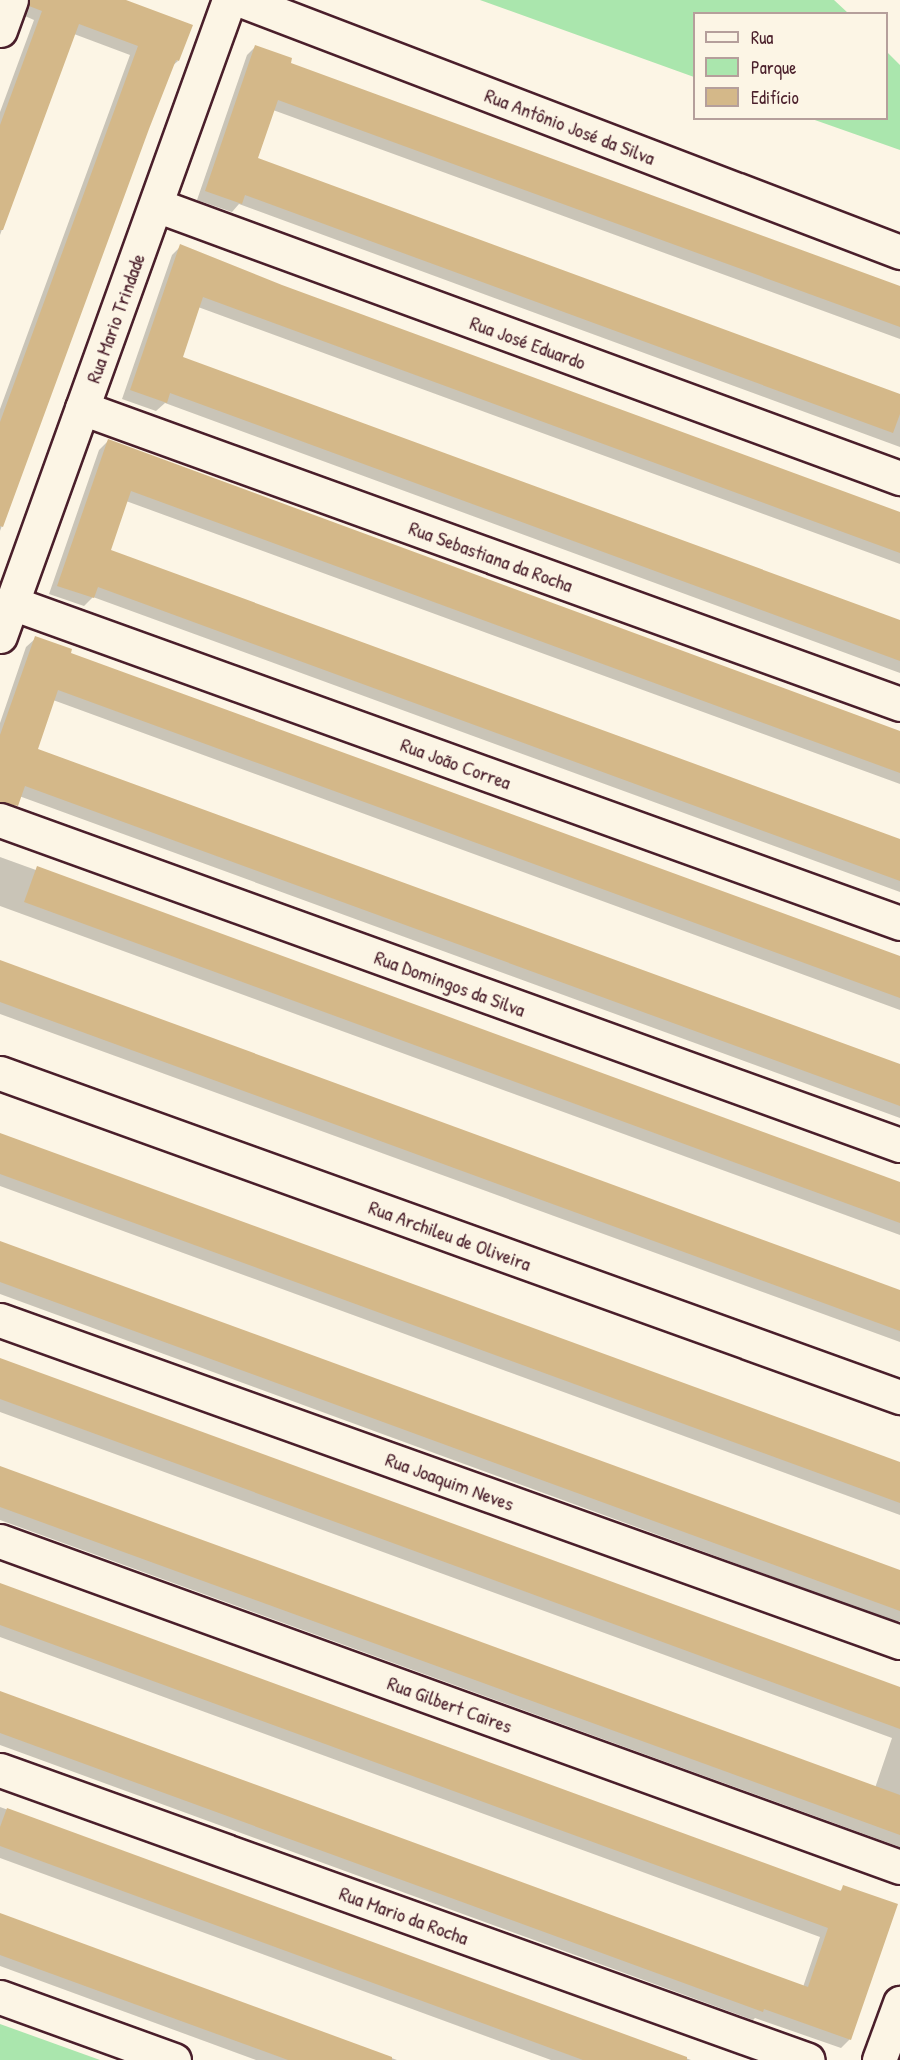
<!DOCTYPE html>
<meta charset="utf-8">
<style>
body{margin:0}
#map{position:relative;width:900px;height:2060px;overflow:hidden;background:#fcf5e5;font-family:"Patrick Hand",sans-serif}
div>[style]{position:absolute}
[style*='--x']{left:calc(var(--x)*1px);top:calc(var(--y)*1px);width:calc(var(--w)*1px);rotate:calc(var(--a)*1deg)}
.green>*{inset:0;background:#aae6ad}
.shadow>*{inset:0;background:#0003}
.building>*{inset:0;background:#d4b889}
.roads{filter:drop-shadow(2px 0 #4a1f2b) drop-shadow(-2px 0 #4a1f2b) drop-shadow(0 2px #4a1f2b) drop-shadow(0 -2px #4a1f2b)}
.minor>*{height:33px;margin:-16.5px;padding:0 16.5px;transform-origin:16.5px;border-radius:16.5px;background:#fcf5e5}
span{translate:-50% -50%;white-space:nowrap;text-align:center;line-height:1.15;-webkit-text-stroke:4.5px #fcf5e5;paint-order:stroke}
.street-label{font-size:20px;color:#4a1f2b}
.legend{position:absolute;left:693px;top:12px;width:195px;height:108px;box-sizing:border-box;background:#fcf5e5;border:2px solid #b59f9b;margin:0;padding:8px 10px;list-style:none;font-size:18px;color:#4a1f2b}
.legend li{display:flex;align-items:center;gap:12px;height:30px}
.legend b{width:30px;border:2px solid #b59f9b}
</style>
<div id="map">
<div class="green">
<i style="clip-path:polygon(480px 0,834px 0,848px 13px,694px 14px,694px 77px)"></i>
<i style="clip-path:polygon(887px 52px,900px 65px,900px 150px,812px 119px,886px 118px)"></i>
<i style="clip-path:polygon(0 2024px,100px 2060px,0 2060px)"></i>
</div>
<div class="shadow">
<i style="clip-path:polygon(31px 0,121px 0,178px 61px,171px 67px,147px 129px,0 531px,0 409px,130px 55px,74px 34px,0 235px,0 112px,34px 20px,25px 16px)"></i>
<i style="clip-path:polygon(256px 46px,289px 64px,900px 287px,900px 339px,273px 110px,256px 159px,900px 396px,900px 447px,239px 204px,232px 212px,197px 200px,247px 55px)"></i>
<i style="clip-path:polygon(181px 246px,281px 287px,900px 513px,900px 564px,198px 307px,181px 358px,900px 621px,900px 673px,165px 403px,156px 411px,122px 399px,172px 255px)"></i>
<i style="clip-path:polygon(108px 441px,900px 732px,900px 784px,126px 501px,109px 551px,900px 841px,900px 892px,93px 597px,84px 606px,49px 594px,99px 450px)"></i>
<i style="clip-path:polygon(36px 638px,69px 654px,900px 959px,900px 1010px,53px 700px,36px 749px,900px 1066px,900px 1118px,19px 796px,0 800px,0 723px,26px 647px)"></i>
<i style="clip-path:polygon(0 857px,900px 1183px,900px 1235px,0 906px)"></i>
<i style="clip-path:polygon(0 962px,900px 1291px,900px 1342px,0 1014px)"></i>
<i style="clip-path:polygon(0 1134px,900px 1463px,900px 1515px,0 1186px)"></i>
<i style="clip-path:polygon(0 1242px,900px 1572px,900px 1621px,896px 1622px,0 1294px)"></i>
<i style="clip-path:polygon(0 1359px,900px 1689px,900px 1847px,0 1520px,0 1467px,875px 1788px,892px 1738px,0 1412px)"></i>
<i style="clip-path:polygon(0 1585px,839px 1892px,844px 1887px,850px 2039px,841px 2048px,755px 2018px,753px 2020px,0 1745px,0 1693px,803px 1987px,820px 1937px,0 1637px)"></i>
<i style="clip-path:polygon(0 1807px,691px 2060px,551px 2060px,0 1858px)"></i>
<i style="clip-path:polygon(0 1915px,397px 2060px,256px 2060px,0 1966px)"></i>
</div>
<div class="building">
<i style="clip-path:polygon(29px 0,126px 0,193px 25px,179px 61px,176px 60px,149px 129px,3px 527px,0 526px,0 422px,138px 46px,79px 24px,3px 230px,0 230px,0 125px,42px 11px,29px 6px)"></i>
<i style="clip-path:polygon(255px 45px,292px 58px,291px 63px,900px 286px,900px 327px,278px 100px,258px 158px,900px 394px,900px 414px,893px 433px,245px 195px,242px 204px,205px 191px)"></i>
<i style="clip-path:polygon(180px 244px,282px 285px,900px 512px,900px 553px,203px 297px,183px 357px,900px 620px,900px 661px,170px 393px,167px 403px,130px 390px)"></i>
<i style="clip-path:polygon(108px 439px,900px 731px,900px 773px,131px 491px,111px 550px,900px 839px,900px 881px,98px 587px,94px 598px,57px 586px)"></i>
<i style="clip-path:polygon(35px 636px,72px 649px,71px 653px,900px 956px,900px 998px,58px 690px,38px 749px,900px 1064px,900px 1106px,25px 786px,18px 806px,0 802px,0 735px)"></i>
<i style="clip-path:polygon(37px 866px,900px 1182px,900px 1223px,24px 902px)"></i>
<i style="clip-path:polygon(0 960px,900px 1290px,900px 1331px,0 1002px)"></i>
<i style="clip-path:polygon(0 1133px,900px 1462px,900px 1503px,0 1174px)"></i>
<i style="clip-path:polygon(0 1241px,900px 1570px,900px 1611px,0 1282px)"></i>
<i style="clip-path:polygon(0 1358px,900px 1687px,900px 1729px,0 1399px)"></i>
<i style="clip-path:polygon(0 1466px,900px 1795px,900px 1835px,0 1507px)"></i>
<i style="clip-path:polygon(0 1583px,841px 1891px,843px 1885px,898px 1904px,851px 2040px,764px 2009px,763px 2012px,0 1733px,0 1691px,808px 1987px,828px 1928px,0 1625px)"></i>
<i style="clip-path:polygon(7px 1808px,687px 2057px,687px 2060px,583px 2060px,0 1846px,0 1827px)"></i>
<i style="clip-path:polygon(0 1913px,392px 2057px,392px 2060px,288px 2060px,0 1955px)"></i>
</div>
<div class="roads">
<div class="minor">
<i style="--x:241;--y:0;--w:706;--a:20.93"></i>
<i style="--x:0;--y:30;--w:32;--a:-70"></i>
<i style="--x:156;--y:205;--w:793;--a:20.15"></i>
<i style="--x:82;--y:408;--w:870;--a:19.89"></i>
<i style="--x:12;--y:603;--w:944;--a:19.82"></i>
<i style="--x:0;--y:636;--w:676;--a:-70.2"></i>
<i style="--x:0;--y:820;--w:957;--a:19.86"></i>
<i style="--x:0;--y:1073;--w:957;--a:19.8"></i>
<i style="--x:0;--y:1320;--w:956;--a:19.69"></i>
<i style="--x:0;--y:1541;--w:957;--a:19.91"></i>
<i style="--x:0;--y:1770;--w:858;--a:19.74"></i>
<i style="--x:0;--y:1997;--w:185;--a:19.9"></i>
<i style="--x:879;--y:2060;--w:61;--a:-69.8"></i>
</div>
</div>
<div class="street-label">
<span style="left:570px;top:126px;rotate:21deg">Rua Antônio José da Silva</span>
<span style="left:115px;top:318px;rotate:-70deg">Rua Mario Trindade</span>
<span style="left:528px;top:342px;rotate:20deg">Rua José Eduardo</span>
<span style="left:491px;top:556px;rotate:20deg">Rua Sebastiana da Rocha</span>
<span style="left:456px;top:763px;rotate:20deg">Rua João Correa</span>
<span style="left:450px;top:983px;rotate:20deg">Rua Domingos da Silva</span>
<span style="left:450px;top:1235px;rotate:20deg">Rua Archileu de Oliveira</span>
<span style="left:450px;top:1481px;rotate:20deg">Rua Joaquim Neves</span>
<span style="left:450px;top:1704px;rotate:20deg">Rua Gilbert Caires</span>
<span style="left:404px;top:1915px;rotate:20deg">Rua Mario da Rocha</span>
</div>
<ul class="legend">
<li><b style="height:8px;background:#fcf5e5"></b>Rua</li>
<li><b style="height:16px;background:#aae6ad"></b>Parque</li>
<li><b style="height:16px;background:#d4b889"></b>Edifício</li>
</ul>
</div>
